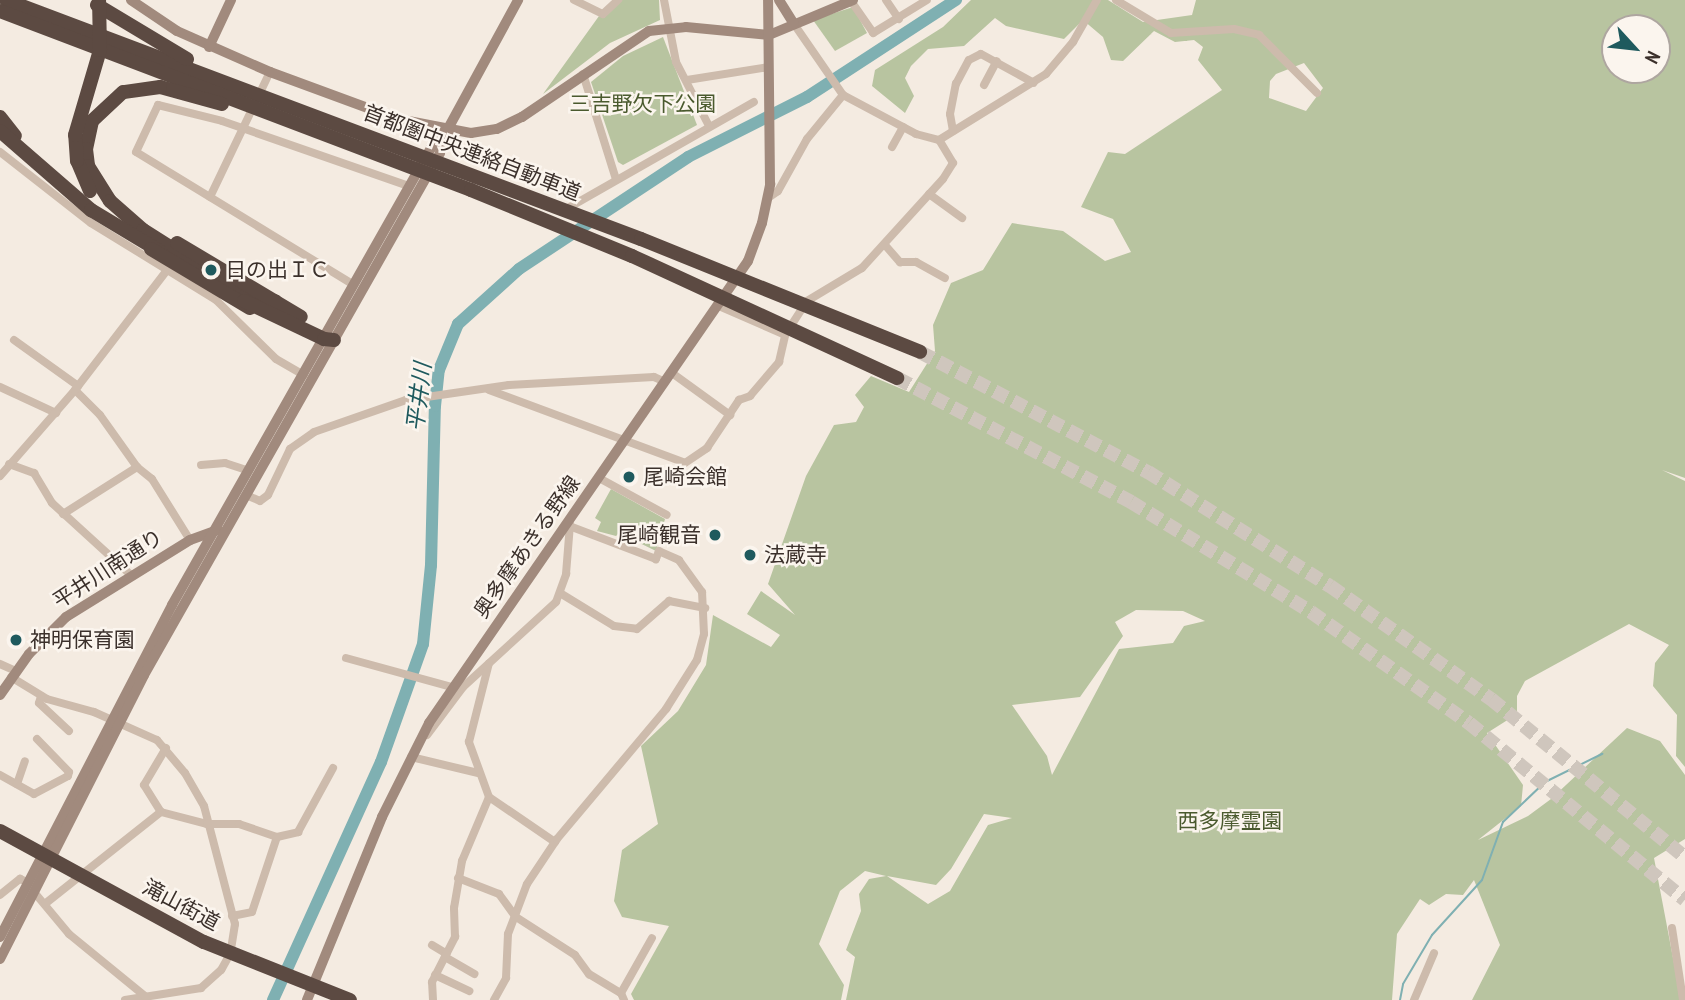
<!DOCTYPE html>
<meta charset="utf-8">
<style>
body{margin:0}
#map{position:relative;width:1685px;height:1000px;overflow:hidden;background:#f4ebe1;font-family:"PT Sans Narrow","Noto Sans JP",sans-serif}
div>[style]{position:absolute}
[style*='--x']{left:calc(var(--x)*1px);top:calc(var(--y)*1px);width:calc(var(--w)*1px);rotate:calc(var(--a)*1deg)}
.green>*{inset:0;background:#b8c4a0}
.stream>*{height:2px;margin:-1px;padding:0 1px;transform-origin:1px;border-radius:1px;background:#7fb0b2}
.river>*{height:12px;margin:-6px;padding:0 6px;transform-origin:6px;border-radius:6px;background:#7fb0b2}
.highway-tunnel>*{height:14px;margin-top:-7px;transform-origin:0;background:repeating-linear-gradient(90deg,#cfc6bd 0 14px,transparent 0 21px)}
.street>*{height:8px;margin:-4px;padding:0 4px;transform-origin:4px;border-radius:4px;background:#cdbbac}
.secondary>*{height:10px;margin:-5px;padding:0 5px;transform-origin:5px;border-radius:5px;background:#a18a7d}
.highway>*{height:14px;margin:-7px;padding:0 7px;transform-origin:7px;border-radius:7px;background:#5c4a42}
.dots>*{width:19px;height:19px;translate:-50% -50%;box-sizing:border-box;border:4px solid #fbf5ee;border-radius:50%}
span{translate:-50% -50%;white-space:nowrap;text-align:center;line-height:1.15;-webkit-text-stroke:5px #fbf5ee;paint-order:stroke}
.park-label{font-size:21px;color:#4a5a2e}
.street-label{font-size:21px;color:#3b302b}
.poi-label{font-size:21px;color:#3b302b}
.left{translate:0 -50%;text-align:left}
.right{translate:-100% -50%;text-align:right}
.water-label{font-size:23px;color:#1f5a5e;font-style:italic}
.north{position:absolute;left:1601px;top:14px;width:70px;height:70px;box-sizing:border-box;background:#fbf5ee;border:2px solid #aea6a0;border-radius:50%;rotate:117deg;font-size:19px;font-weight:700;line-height:28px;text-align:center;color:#3b302b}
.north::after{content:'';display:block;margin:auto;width:24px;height:32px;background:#1f5a5e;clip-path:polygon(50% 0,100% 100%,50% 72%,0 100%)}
</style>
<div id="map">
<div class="green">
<i style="clip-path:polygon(622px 0,659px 0,660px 20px,610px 43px,543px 94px,599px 16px,604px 18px)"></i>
<i style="clip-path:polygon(evenodd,971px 0,1108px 0,1143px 22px,1192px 15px,1196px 0,1685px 0,1685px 478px,1662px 470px,1685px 481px,1685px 767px,1676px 756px,1677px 715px,1653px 686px,1655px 663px,1669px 645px,1629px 624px,1525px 681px,1517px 696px,1517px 714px,1487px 733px,1523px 785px,1521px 806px,1478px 840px,1528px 816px,1551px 799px,1627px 728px,1660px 741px,1685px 775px,1685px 839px,1654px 858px,1681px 1000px,1472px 1000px,1500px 945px,1474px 880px,1463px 895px,1446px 894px,1429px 905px,1420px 899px,1397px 934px,1392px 1000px,846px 1000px,855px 957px,846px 950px,861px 911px,859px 894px,869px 879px,886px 876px,865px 871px,840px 891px,819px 944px,844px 985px,841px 1000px,634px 1000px,631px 994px,669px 926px,622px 917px,614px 901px,622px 850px,658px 824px,641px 746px,678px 711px,706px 665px,713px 615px,771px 647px,780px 635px,747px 614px,761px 591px,795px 615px,768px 584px,806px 476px,834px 425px,856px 422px,864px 407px,855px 395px,871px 376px,909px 392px,935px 351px,933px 325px,951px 283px,983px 270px,1012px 223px,1063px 231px,1105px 261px,1131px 252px,1113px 219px,1081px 207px,1108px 152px,1125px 154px,1222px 90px,1198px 60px,1203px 47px,1194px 40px,1175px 42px,1154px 31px,1123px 61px,1111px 60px,1103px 37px,1083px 20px,1064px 39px,1006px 26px,995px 18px,964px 46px,928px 49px,911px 66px,905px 78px,914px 96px,905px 113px,872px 86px,875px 70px,943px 27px,971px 0,1615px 28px,1657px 28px,1657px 70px,1615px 70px,1615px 28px,971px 0,1304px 63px,1323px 88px,1306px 111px,1269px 98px,1270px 81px,1276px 74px,1304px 63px,971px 0,1136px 610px,1183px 611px,1205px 621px,1184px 626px,1173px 643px,1119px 649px,1052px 775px,1047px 756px,1012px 705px,1080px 697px,1123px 636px,1115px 622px,1136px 610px,971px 0,984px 814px,1012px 818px,988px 825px,950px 891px,928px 904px,887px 876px,936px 885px,951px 869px,984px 814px)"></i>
<i style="clip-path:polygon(853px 7px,867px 33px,835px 51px,813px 20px)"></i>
<i style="clip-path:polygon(663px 37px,697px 125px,623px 165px,618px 162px,591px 82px,623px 56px)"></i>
<i style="clip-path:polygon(611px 489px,665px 519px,656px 551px,619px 533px,616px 536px,597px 531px,601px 522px,595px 518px)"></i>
</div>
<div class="stream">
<i style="--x:1400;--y:1000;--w:16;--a:-79"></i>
<i style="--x:1403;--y:984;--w:57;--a:-59.4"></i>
<i style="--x:1432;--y:935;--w:74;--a:-47.7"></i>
<i style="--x:1482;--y:880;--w:62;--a:-70.1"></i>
<i style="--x:1503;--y:822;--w:58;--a:-43.6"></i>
<i style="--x:1545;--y:782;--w:64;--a:-26.2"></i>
</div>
<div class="river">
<i style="--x:273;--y:1000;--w:261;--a:-65.6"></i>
<i style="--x:381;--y:762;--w:125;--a:-70.4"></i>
<i style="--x:423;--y:644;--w:79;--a:-84.2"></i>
<i style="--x:431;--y:565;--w:159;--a:-88.6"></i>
<i style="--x:435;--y:406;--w:36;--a:-84"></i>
<i style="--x:439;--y:370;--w:50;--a:-67.6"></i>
<i style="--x:458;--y:324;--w:82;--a:-42"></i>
<i style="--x:519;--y:269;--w:203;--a:-33.5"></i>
<i style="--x:688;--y:157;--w:133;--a:-26.8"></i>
<i style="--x:807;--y:97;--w:178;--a:-33.1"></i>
</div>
<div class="highway-tunnel">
<i style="--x:920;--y:352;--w:258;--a:27.8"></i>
<i style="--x:1148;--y:472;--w:215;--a:32.1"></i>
<i style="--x:1330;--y:586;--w:197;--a:35.1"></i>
<i style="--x:1491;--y:699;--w:250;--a:39.2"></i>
<i style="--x:897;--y:378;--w:265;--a:27.9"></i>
<i style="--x:1131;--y:502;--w:211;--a:31.4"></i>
<i style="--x:1311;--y:612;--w:193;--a:35.1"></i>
<i style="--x:1469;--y:723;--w:279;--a:39.3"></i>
</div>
<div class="street">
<i style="--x:574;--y:0;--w:32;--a:26"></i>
<i style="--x:603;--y:14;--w:21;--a:-43"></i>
<i style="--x:664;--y:0;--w:63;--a:79"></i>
<i style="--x:676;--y:62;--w:72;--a:62.7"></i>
<i style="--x:886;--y:0;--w:23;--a:56"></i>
<i style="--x:1116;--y:0;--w:64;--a:31"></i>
<i style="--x:1171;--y:33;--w:63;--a:-3.6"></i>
<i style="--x:1234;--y:29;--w:26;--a:13"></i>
<i style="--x:1259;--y:35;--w:82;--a:45"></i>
<i style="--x:851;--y:1;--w:39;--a:55"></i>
<i style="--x:873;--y:33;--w:63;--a:-31.4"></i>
<i style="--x:794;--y:24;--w:86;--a:55.4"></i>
<i style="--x:843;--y:95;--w:83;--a:28.1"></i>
<i style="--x:916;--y:134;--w:24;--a:15"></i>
<i style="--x:939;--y:140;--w:126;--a:-31.7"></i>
<i style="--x:1046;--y:74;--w:42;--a:-49.8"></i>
<i style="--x:1073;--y:42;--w:48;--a:-60.3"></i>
<i style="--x:583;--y:74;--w:110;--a:72.6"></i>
<i style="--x:687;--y:80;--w:83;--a:-9"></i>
<i style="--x:984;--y:85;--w:27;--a:-62"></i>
<i style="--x:953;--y:131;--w:17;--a:-100"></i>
<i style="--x:950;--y:114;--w:31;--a:-79"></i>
<i style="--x:956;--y:84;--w:27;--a:-62"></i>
<i style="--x:969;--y:60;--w:13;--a:-27"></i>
<i style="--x:981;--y:54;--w:60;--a:28.7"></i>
<i style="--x:892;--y:147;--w:23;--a:-61"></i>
<i style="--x:0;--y:152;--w:115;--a:38"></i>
<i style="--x:91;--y:223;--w:147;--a:31.6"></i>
<i style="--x:216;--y:300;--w:84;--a:44.5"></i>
<i style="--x:276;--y:359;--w:32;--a:30"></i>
<i style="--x:929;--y:194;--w:41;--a:36"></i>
<i style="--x:210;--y:197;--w:139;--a:-64.4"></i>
<i style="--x:768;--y:198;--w:12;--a:-35"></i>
<i style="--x:778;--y:191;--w:60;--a:-60.9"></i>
<i style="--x:807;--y:139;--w:57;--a:-50.7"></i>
<i style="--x:568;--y:208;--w:214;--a:-29.7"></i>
<i style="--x:885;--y:245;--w:23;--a:49"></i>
<i style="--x:900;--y:262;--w:16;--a:0"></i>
<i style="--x:916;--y:262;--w:33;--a:29"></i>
<i style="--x:354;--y:285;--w:255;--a:-148.6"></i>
<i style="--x:136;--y:152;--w:52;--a:-64.9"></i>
<i style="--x:158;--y:105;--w:66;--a:14"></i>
<i style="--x:222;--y:121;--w:198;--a:19.2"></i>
<i style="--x:719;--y:306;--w:72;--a:23.7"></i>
<i style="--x:14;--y:340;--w:79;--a:35.7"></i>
<i style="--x:672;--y:373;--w:72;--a:35.9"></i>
<i style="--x:0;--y:387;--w:62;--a:24.9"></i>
<i style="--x:75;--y:390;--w:35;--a:45"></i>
<i style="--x:100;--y:415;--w:64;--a:54.6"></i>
<i style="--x:137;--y:467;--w:19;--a:39"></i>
<i style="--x:152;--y:479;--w:72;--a:58.1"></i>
<i style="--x:489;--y:390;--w:209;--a:20.4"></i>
<i style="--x:685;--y:463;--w:27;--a:-34"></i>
<i style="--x:707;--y:448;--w:58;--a:-56.3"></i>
<i style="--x:739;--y:400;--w:12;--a:-20"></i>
<i style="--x:750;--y:396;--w:45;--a:-49.5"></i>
<i style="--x:779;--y:362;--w:28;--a:-77"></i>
<i style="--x:785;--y:335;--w:40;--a:-57.1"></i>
<i style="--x:807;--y:301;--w:64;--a:-31"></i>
<i style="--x:862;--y:268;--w:120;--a:-47.7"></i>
<i style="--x:943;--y:179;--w:19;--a:-58"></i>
<i style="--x:953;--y:163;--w:27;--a:-121"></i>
<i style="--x:9;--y:464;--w:27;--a:20"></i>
<i style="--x:34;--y:473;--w:35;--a:59"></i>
<i style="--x:52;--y:503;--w:108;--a:42.4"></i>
<i style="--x:201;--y:465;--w:24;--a:-5"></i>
<i style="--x:225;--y:463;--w:25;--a:18"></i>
<i style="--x:0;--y:476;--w:114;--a:-48.9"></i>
<i style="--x:75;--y:390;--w:151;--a:-52.5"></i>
<i style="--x:599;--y:478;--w:77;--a:28.6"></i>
<i style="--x:246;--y:495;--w:15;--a:23"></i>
<i style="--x:260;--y:501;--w:10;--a:-37"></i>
<i style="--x:268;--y:495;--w:51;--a:-64.4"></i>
<i style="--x:290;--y:449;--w:29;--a:-35"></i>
<i style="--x:314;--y:432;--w:97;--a:-19.2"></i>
<i style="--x:406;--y:400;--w:104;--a:-8.3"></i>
<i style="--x:509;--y:385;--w:145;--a:-3.2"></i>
<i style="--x:654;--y:377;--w:12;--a:24"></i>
<i style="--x:63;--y:514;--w:88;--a:-32.4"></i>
<i style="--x:560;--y:593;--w:63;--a:31.4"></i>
<i style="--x:614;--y:626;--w:23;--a:7"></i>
<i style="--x:637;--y:629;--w:43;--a:-41.2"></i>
<i style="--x:669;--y:601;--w:37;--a:11"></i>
<i style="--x:346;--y:658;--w:110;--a:15.3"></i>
<i style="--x:0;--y:664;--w:17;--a:24"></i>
<i style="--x:11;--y:677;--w:42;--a:31.4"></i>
<i style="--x:47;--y:699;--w:49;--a:15.5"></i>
<i style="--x:94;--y:712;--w:69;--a:24"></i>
<i style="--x:157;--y:740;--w:43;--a:49.7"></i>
<i style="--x:185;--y:773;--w:38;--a:60"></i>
<i style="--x:204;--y:806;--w:122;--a:75.3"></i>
<i style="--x:235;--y:924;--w:30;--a:99"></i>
<i style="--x:230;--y:954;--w:18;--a:119"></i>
<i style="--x:221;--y:970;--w:27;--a:138"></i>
<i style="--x:201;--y:988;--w:77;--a:171"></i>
<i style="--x:41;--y:696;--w:7;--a:106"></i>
<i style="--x:39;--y:703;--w:41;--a:43"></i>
<i style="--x:427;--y:735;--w:60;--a:-53.1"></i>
<i style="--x:463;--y:687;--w:126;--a:-42.4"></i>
<i style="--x:556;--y:602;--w:30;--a:-70"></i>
<i style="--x:566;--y:574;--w:50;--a:-85.4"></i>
<i style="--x:166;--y:748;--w:43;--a:120.7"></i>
<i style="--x:144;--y:785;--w:32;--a:58"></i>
<i style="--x:161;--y:812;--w:48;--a:14.6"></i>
<i style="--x:207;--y:824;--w:32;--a:0"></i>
<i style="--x:239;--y:824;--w:40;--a:18.9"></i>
<i style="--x:277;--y:837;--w:22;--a:-13"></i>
<i style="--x:298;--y:832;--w:73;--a:-61.3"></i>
<i style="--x:411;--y:757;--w:69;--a:13.4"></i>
<i style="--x:0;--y:775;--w:39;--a:29"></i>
<i style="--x:34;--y:794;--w:38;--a:-28"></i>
<i style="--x:68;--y:776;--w:4;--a:-76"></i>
<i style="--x:69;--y:772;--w:46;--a:-134.1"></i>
<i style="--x:17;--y:784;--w:24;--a:-71"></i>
<i style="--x:489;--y:797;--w:80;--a:34.3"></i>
<i style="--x:458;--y:878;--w:44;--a:21.3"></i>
<i style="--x:499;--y:894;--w:29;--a:54"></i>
<i style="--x:516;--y:917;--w:70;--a:32.8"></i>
<i style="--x:575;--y:955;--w:24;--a:54"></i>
<i style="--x:589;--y:974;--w:37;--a:31"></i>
<i style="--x:621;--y:993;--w:8;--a:67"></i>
<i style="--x:34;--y:892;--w:55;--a:50.2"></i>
<i style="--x:69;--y:934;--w:99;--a:39.3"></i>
<i style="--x:0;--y:895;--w:26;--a:-39"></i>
<i style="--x:20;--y:879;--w:8;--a:23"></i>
<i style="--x:46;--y:903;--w:147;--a:-38.4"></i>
<i style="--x:232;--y:916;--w:20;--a:-11"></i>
<i style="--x:252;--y:912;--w:79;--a:-71.6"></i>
<i style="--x:1672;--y:928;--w:73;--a:81.3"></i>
<i style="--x:432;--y:945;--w:17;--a:31"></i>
<i style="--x:445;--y:957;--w:34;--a:30"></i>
<i style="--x:435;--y:975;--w:38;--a:25"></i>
<i style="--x:621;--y:993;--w:63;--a:-60.6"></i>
<i style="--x:433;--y:1000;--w:18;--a:-93"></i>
<i style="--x:432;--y:982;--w:51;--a:-62.9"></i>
<i style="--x:455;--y:937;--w:29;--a:-92"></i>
<i style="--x:454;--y:908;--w:48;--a:-80.3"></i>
<i style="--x:462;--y:861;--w:69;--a:-67.1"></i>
<i style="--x:489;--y:797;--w:59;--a:-110"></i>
<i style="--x:469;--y:742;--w:81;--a:-75.8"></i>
<i style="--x:494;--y:1000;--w:25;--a:-61"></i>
<i style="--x:506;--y:978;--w:44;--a:-87.4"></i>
<i style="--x:508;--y:934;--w:53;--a:-69.2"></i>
<i style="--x:527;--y:884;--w:54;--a:-56.3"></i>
<i style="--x:557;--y:839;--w:170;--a:-50"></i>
<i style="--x:666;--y:709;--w:58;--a:-57.7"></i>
<i style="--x:697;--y:660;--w:27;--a:-75"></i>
<i style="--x:704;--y:634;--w:42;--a:-92.7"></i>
<i style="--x:702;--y:592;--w:39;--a:-126"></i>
<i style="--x:679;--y:560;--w:22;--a:-156"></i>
<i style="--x:659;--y:551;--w:9;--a:111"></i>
<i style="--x:656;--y:559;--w:90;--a:-159.1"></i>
<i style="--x:1414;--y:1000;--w:51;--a:-66.9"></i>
</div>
<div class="secondary">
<i style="--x:131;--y:0;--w:55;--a:34"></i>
<i style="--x:177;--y:31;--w:102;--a:23.8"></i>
<i style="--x:270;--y:72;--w:136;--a:20.2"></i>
<i style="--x:398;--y:119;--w:74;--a:10.9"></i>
<i style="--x:471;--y:133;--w:26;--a:-9"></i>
<i style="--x:497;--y:129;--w:28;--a:-26"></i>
<i style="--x:522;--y:117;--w:153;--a:-34.1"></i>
<i style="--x:649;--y:31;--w:37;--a:-6"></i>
<i style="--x:686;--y:27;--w:83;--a:5.5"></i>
<i style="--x:769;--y:35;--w:91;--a:-22.6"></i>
<i style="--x:779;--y:0;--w:28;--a:58"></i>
<i style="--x:209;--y:47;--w:52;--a:-64.9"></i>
<i style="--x:0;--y:695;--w:50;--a:-54.7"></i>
<i style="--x:29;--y:654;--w:52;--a:-45"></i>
<i style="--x:66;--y:617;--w:146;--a:-31.8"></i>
<i style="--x:190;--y:540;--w:30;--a:-20"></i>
<i style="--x:0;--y:937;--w:374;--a:-62.6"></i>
<i style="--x:172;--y:605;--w:525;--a:-60.46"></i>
<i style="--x:431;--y:148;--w:18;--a:-43"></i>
<i style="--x:0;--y:959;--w:318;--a:-63.1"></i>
<i style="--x:144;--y:675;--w:600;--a:-60.44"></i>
<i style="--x:440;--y:153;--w:17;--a:-77"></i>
<i style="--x:444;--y:136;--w:155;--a:-61.4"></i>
<i style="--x:307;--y:1000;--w:198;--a:-67.7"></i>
<i style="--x:382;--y:817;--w:105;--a:-63.4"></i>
<i style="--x:429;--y:723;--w:561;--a:-55.38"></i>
<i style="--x:748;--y:261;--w:40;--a:-69.8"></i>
<i style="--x:762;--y:223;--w:40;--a:-78"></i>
<i style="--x:770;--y:184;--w:184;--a:-90.6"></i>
</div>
<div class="highway">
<i style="--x:6;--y:0;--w:678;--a:20.63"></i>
<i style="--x:641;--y:239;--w:301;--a:22"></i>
<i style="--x:97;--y:5;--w:105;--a:31"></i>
<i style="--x:0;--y:11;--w:504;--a:20.81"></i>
<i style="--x:471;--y:190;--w:174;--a:22.3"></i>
<i style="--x:632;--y:256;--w:292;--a:24.7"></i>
<i style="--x:222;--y:104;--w:64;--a:-164.7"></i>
<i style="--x:160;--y:87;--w:37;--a:172"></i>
<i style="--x:123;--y:92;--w:42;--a:136.9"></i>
<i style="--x:92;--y:121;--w:29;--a:102"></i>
<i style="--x:86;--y:149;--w:17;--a:83"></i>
<i style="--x:88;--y:166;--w:41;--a:57.8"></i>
<i style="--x:110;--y:201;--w:44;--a:41.3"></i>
<i style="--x:143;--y:230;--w:122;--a:32.3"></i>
<i style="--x:246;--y:295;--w:30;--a:12"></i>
<i style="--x:0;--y:117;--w:24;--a:52"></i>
<i style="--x:0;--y:131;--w:121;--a:41"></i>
<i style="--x:91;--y:210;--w:82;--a:31"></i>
<i style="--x:90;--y:191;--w:33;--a:-113"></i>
<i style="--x:77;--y:161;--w:26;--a:-94"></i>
<i style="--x:75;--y:135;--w:89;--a:-73.6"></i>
<i style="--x:100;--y:50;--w:50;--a:-91.1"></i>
<i style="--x:177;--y:243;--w:144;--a:30.8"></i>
<i style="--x:151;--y:249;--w:115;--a:30.8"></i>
<i style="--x:244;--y:301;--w:89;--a:25.4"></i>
<i style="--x:324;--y:339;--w:10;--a:6"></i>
<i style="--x:0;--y:831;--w:232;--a:28.6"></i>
<i style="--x:204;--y:942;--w:157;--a:21.7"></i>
</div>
<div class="dots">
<i style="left:211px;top:270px;background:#1f5a5e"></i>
<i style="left:629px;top:477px;background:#1f5a5e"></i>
<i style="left:715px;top:535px;background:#1f5a5e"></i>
<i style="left:750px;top:555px;background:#1f5a5e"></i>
<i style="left:16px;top:640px;background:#1f5a5e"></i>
</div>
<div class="park-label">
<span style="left:643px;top:104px">三吉野欠下公園</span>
<span style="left:1230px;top:821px">西多摩霊園</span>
</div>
<div class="street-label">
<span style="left:472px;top:153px;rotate:21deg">首都圏中央連絡自動車道</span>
<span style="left:527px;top:547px;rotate:-55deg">奥多摩あきる野線</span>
<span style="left:108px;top:569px;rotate:-33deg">平井川南通り</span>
<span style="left:181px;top:905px;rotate:28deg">滝山街道</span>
</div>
<div class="poi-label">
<span class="left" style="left:225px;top:270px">日の出ＩＣ</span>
<span class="left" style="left:643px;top:477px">尾崎会館</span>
<span class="right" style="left:701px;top:535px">尾崎観音</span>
<span class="left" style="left:764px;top:555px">法蔵寺</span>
<span class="left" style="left:30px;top:640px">神明保育園</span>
</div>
<div class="water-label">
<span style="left:419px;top:397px;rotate:-83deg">平井川</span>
</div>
<div class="north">N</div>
</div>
